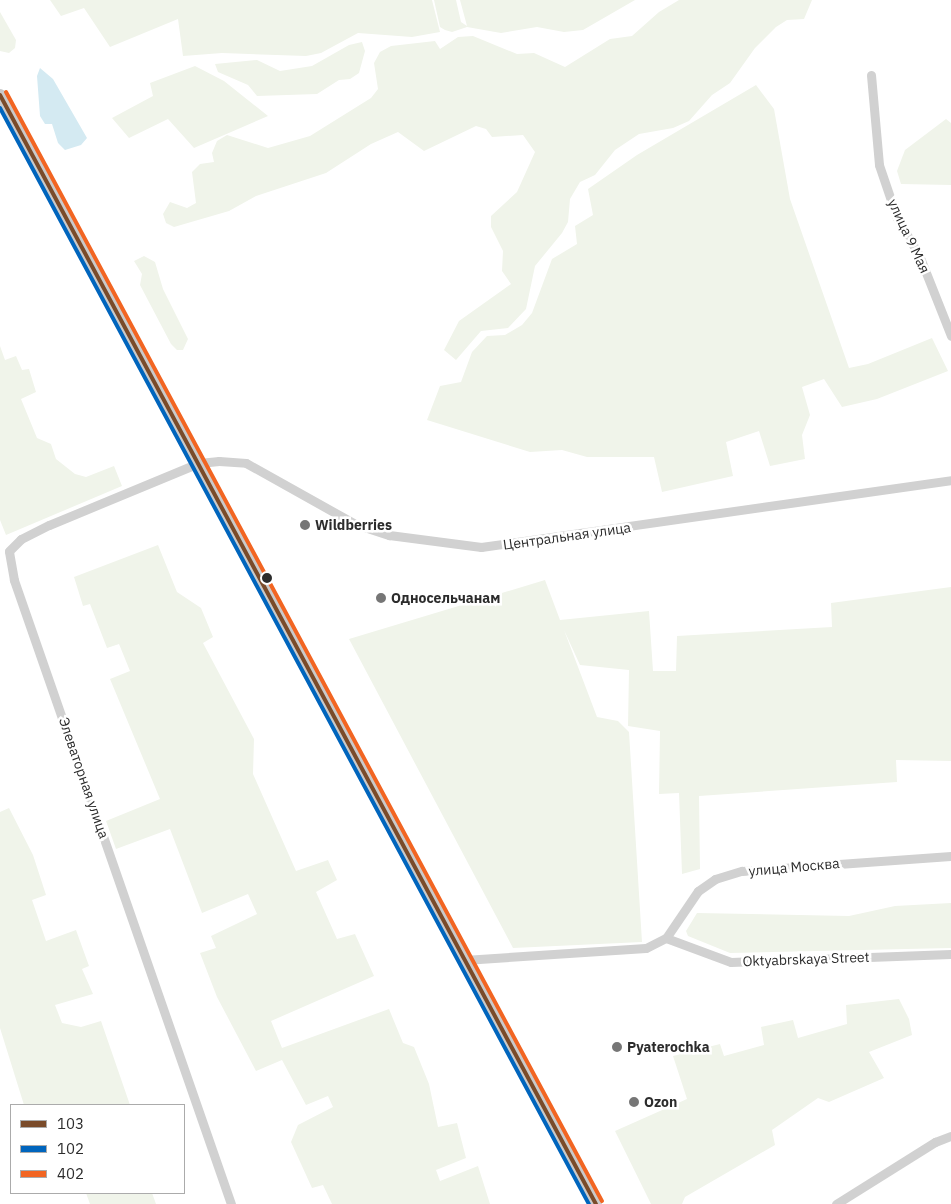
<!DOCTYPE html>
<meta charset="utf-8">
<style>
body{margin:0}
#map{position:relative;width:951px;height:1204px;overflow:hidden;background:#fff;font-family:"IBM Plex Sans",sans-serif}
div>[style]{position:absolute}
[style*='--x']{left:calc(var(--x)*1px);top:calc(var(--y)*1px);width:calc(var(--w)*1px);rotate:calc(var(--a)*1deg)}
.green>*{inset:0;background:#f0f4ea}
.water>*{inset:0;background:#d4eaf2}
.street>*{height:9px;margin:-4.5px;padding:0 4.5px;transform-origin:4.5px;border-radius:4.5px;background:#d1d1d1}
.secondary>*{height:12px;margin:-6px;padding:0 6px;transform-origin:6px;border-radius:6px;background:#cacaca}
.bus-1>*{height:4px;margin:-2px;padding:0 2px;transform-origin:2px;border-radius:2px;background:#7a4b2a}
.bus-2>*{height:4px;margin:-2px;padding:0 2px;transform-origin:2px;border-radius:2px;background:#0065bd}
.bus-3>*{height:4px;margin:-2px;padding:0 2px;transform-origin:2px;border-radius:2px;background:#f26522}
.dots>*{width:14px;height:14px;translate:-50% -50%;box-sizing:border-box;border:2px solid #fff;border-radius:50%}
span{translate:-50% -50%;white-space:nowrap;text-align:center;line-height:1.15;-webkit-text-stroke:5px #fff;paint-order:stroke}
.street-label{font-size:14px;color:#2c2c2c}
.poi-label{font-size:14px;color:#2c2c2c;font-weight:700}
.left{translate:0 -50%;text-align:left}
.legend{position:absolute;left:10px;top:1104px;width:175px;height:90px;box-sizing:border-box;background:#fff;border:1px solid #ababab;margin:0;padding:6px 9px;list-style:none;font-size:15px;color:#2c2c2c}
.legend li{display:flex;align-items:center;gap:10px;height:25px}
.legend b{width:25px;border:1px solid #ababab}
</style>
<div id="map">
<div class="green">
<i style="clip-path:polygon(50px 0,432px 0,440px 32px,412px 37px,358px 33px,321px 53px,306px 56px,222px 53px,183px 56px,178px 19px,110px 47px,84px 8px,61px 16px)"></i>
<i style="clip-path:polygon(434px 0,456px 0,461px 22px,467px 26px,460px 0,635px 0,583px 30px,564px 32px,537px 27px,501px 33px,467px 27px,452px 32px,445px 30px,440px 27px)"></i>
<i style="clip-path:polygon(679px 0,812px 0,804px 19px,787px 20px,776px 27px,755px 48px,730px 83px,712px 95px,689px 121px,673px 128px,639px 134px,615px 150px,595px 175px,580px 182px,570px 199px,568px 222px,562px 233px,535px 266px,526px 309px,508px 328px,481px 331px,456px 360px,444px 350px,459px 321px,511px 284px,502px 271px,503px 251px,491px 227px,491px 216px,517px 192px,535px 152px,523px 135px,492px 137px,486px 129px,476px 126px,424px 151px,398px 132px,371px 144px,326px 173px,256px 196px,229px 211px,174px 227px,166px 223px,163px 214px,170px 202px,187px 208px,196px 203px,192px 172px,200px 164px,214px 162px,212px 153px,217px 141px,227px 135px,268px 148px,310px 136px,371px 98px,378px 89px,374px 63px,380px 52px,391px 46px,435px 41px,440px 49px,458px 37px,473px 36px,517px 54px,534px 53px,565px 67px,610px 39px,632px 36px,659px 12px)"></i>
<i style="clip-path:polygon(0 12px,16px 40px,15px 48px,9px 53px,0 51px)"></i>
<i style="clip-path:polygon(362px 42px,365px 51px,359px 73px,350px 79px,339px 80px,317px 94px,257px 96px,248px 85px,218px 72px,215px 64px,257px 60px,280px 71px,312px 66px,349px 45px)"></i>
<i style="clip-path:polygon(195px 66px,224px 81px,268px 116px,194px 148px,168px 119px,129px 138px,112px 118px,153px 96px,150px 83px)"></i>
<i style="clip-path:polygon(756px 85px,774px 109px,790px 199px,849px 368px,868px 364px,932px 338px,948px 371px,877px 399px,842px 407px,824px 379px,802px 387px,810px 415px,802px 435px,805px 459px,770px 466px,759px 431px,726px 442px,733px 476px,662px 492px,654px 457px,587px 457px,562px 450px,530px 452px,427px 420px,440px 386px,461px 382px,472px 352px,487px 336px,505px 335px,522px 325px,532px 313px,552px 259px,577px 244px,575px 226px,593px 215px,588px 189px,637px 155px)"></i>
<i style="clip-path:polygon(946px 119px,951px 123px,951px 185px,901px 184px,897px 171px,905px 150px)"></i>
<i style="clip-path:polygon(144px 256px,155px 262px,163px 289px,188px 339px,183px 350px,177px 350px,171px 344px,140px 285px,142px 274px,134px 261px)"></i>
<i style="clip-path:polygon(0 346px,5px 360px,16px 356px,22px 370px,29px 369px,36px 392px,21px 399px,37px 438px,51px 444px,56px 459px,75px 474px,86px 477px,114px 466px,122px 486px,6px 535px,0 520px)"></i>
<i style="clip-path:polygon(158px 545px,177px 592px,201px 608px,213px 637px,203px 643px,254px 739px,253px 774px,296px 871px,328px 860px,337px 880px,316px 892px,337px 939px,355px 934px,374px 976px,271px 1021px,282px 1048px,389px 1009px,403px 1043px,414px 1047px,429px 1084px,438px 1127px,457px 1123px,466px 1158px,436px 1170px,440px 1181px,478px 1166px,490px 1204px,332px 1204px,323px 1185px,312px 1188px,291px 1142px,298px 1125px,333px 1107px,328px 1096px,306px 1105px,282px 1060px,256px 1071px,217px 997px,200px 953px,216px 948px,211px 936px,257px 914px,248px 894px,202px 913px,170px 829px,116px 849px,106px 821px,160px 799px,110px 679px,130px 671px,119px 644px,107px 648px,90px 604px,83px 606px,74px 577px)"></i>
<i style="clip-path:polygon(545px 580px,560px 620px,649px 611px,653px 671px,676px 671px,677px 636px,832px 627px,831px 603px,951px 587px,951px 761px,896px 760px,897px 782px,699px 796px,700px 869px,682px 874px,679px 793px,659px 794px,660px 731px,628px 726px,629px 670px,580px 665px,564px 630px,597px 717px,618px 721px,629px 732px,642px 942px,513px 948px,349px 639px)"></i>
<i style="clip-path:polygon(9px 808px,33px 855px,46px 895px,32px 900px,46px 941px,76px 930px,89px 966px,82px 969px,93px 994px,55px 1005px,62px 1023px,81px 1027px,101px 1021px,130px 1105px,24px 1105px,0 1028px,0 812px)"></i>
<i style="clip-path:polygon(951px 903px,951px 948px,730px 953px,688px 936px,686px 931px,697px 913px,849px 916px,895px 906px)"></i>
<i style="clip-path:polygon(899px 999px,909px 1019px,912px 1035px,869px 1052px,884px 1078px,829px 1102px,818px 1098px,772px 1130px,775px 1145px,685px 1197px,682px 1204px,651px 1204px,615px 1131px,687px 1099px,673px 1056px,720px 1044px,724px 1056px,764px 1045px,761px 1027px,793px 1020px,798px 1038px,847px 1024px,846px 1005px)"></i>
<i style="clip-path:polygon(86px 1193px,152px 1193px,156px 1204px,90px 1204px)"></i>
</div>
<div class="water">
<i style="clip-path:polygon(40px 68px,53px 79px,87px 138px,81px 145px,65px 150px,58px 143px,52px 124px,45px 124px,40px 116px,37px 76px)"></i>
</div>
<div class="street">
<i style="--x:871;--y:75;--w:90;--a:84.9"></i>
<i style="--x:879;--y:165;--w:56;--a:71.2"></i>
<i style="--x:897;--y:218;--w:43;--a:59.3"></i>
<i style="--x:919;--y:255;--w:87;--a:68.4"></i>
<i style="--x:666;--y:938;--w:69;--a:20.3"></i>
<i style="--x:731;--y:962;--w:220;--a:-2.1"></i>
<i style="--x:464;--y:960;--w:182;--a:-3.8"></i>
<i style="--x:646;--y:948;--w:22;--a:-27"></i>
<i style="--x:666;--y:938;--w:57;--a:-55.8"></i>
<i style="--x:698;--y:891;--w:21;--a:-35"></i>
<i style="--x:715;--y:879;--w:28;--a:-17"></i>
<i style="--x:742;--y:871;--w:210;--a:-4.1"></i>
<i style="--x:231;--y:1204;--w:661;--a:-109.18"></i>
<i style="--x:14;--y:580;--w:29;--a:-100"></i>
<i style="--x:9;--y:551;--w:17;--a:-45"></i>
<i style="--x:21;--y:539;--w:31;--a:-27"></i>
<i style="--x:49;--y:525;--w:162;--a:-22.5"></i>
<i style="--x:199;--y:463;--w:20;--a:-6"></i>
<i style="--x:219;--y:461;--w:27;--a:4"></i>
<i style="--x:246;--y:463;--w:125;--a:29.2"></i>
<i style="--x:355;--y:524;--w:36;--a:18"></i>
<i style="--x:389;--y:535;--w:93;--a:7.4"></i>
<i style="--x:481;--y:547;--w:475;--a:-8.1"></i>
<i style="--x:836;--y:1204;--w:117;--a:-32.1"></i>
<i style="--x:935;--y:1142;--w:17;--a:-21"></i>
</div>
<div class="secondary">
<i style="--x:0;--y:95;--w:1259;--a:61.75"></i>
</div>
<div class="bus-1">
<i style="--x:0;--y:95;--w:1259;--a:61.75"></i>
</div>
<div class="bus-2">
<i style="--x:0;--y:108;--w:1244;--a:61.75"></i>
</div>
<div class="bus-3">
<i style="--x:6;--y:92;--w:1259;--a:61.75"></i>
</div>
<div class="dots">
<i style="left:305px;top:525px;background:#767676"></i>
<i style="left:267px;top:578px;background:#2c2c2c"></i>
<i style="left:381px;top:598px;background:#767676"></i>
<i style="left:617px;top:1047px;background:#767676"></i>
<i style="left:634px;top:1102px;background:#767676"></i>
</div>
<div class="street-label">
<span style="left:909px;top:236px;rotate:65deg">улица 9 Мая</span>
<span style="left:567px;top:536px;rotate:-8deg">Центральная улица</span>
<span style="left:84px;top:778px;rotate:71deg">Элеваторная улица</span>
<span style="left:794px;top:867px;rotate:-5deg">улица Москва</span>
<span style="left:806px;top:959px;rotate:-2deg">Oktyabrskaya Street</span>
</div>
<div class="poi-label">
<span class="left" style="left:315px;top:525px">Wildberries</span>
<span class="left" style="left:391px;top:598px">Односельчанам</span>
<span class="left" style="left:627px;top:1047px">Pyaterochka</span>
<span class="left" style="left:644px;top:1102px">Ozon</span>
</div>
<ul class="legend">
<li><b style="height:6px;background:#7a4b2a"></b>103</li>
<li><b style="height:6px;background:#0065bd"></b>102</li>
<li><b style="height:6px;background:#f26522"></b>402</li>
</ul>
</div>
